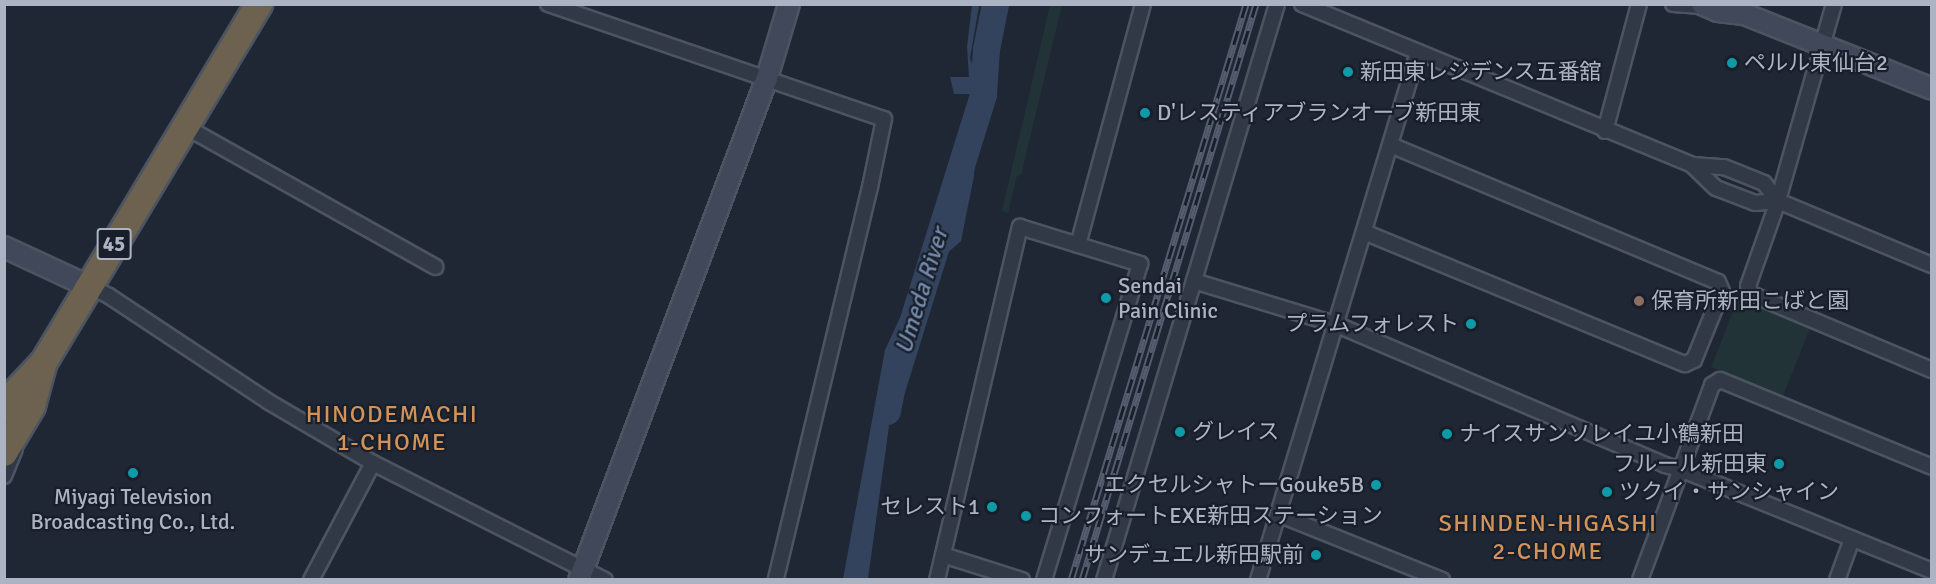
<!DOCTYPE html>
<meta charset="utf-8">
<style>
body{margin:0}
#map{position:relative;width:1936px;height:584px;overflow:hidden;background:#1f2735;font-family:Signika,"Noto Sans JP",sans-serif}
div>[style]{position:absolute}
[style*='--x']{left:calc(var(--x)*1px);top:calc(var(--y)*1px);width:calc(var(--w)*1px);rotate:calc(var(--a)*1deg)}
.green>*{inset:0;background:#213336}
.water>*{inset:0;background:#33425d}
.river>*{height:27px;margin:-13.5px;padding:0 13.5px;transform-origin:13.5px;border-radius:13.5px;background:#33425d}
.roads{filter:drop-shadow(2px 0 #4d5461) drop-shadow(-2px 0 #4d5461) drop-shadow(0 2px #4d5461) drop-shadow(0 -2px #4d5461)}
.street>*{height:14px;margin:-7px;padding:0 7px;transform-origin:7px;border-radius:7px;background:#323946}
.secondary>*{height:20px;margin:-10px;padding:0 10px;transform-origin:10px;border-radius:10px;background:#404859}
.highway>*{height:26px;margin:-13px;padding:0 13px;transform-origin:13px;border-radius:13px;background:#6c624f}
.rail>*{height:7px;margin-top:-3.5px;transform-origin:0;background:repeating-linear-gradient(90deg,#181f2a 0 14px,#545d6d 0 28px);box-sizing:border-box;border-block:2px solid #545d6d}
.dots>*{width:16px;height:16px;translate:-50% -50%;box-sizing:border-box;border:3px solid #181f2a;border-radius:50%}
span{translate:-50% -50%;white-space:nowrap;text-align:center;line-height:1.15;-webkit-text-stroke:4.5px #181f2a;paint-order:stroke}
.shield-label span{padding:2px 4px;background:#181f2a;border:2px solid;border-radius:4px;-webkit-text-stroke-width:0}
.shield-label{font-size:21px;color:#acb4c3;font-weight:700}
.poi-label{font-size:22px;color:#acb4c3}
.left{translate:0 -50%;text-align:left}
.right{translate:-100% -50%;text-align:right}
.water-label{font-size:24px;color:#7489ab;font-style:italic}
.neighbourhood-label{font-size:24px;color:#d1935a;letter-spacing:1.5px}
.frame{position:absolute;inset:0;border:6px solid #acb4c3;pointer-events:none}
</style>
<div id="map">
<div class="green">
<i style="clip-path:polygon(1050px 5px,1062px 5px,1021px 175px,1017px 176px,1008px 213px,1002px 211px)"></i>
<i style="clip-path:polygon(1740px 294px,1812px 323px,1783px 396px,1711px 367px)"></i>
</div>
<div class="water">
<i style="clip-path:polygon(972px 5px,979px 6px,970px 58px,978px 79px,974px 176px,961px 241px,927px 271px,897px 368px,868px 579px,843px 579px,885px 350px,936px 240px,958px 204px,966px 153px,961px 132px,971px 94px,954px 94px,950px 77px,969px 77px,967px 47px)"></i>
</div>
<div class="river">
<i style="--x:887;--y:411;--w:21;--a:-79"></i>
<i style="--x:891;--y:390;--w:310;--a:-72.7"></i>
<i style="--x:983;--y:94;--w:45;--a:-86.2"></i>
<i style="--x:986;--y:49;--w:46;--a:-78.7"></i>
</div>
<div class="roads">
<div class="street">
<i style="--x:548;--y:4;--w:355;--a:18.9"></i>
<i style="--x:884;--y:119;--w:69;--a:101.6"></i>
<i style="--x:870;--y:187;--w:404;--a:103.5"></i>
<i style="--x:1302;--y:4;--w:422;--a:22.4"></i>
<i style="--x:1692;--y:165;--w:32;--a:4"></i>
<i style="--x:1724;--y:167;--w:43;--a:21.8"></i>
<i style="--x:1764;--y:183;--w:23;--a:52"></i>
<i style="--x:1673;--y:4;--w:31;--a:4"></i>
<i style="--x:1834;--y:4;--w:205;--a:105.9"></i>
<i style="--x:1778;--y:201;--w:90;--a:109.4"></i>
<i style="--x:1748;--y:286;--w:9;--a:69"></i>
<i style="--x:1751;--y:294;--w:196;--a:22.8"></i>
<i style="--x:186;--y:127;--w:286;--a:29.3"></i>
<i style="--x:1605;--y:131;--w:131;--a:-75"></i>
<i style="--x:1692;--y:165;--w:33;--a:44"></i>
<i style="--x:1716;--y:188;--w:42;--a:21"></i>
<i style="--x:1755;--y:203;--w:23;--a:-5"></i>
<i style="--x:1778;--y:201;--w:167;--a:22.6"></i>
<i style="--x:1364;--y:232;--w:347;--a:22.4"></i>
<i style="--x:1685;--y:364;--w:10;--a:-24"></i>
<i style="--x:1694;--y:360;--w:74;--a:-67.9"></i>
<i style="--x:1722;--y:291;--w:10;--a:-114"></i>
<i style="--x:1718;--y:282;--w:355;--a:-157.3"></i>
<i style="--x:1078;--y:245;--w:250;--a:-74.9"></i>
<i style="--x:1194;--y:281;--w:147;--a:17"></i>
<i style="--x:1335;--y:324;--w:359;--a:23.1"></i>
<i style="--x:1665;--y:465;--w:16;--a:15"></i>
<i style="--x:1680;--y:469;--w:272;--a:22"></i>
<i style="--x:88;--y:286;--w:23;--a:25"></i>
<i style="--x:109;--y:296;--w:192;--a:33.5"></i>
<i style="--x:269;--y:402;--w:121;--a:30.4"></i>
<i style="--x:373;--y:463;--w:260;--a:26.8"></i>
<i style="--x:4;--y:476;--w:29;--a:-68"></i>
<i style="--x:1278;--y:514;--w:177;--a:21.9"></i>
<i style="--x:943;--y:555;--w:83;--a:17.6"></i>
<i style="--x:311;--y:580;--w:132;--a:-62.1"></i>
<i style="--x:937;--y:580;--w:363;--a:-76.8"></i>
<i style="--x:1020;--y:227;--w:126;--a:17.1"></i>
<i style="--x:1140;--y:264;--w:330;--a:106.9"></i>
<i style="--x:1104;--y:580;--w:601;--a:-73.28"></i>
<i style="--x:1258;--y:580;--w:552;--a:-73.14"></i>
<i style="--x:1640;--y:580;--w:208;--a:-69.7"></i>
<i style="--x:1712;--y:385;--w:9;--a:-32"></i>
<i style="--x:1720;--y:380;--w:229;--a:22.3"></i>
<i style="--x:1837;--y:580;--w:44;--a:-69.9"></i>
</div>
<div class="secondary">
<i style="--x:1702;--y:4;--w:17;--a:24"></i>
<i style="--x:1718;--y:11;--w:26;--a:7"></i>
<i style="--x:1744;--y:14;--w:202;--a:21.7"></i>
<i style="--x:4;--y:247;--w:93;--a:24.9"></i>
<i style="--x:579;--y:580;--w:536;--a:-69.47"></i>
<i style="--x:767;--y:78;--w:77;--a:-73.4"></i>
</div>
<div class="highway">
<i style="--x:4;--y:410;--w:17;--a:-59"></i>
<i style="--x:13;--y:395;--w:45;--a:-46.8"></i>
<i style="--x:44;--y:362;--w:418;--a:-59"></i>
<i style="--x:4;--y:453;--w:55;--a:-59.2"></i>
<i style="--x:32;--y:406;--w:42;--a:-75"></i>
</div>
</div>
<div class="rail">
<i style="--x:1071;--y:580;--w:602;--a:-73.1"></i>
<i style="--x:1082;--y:580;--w:602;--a:-73.19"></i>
</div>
<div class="dots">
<i style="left:1732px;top:63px;background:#0f9aa8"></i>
<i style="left:1348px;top:72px;background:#0f9aa8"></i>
<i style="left:1145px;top:113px;background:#0f9aa8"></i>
<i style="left:1106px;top:298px;background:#0f9aa8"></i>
<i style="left:1639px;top:301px;background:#8d6e63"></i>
<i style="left:1471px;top:324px;background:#0f9aa8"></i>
<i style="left:1180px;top:432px;background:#0f9aa8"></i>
<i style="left:1447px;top:434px;background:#0f9aa8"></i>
<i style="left:1779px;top:464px;background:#0f9aa8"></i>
<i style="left:133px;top:473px;background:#0f9aa8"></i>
<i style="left:1376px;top:485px;background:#0f9aa8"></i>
<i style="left:1607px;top:492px;background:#0f9aa8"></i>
<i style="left:992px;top:507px;background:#0f9aa8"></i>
<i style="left:1026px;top:516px;background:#0f9aa8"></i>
<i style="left:1316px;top:555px;background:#0f9aa8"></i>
</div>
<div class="shield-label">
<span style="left:114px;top:244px">45</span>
</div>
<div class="poi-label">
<span class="left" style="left:1744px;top:63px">ペルル東仙台2</span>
<span class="left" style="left:1360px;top:72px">新田東レジデンス五番舘</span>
<span class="left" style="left:1157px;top:113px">D'レスティアブランオーブ新田東</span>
<span class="left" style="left:1118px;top:298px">Sendai<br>Pain Clinic</span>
<span class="left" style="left:1651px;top:301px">保育所新田こばと園</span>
<span class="right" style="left:1459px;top:324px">プラムフォレスト</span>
<span class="left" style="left:1192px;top:432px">グレイス</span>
<span class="left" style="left:1459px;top:434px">ナイスサンソレイユ小鶴新田</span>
<span class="right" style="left:1767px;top:464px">フルール新田東</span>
<span class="right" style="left:1364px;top:485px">エクセルシャトーGouke5B</span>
<span class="left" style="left:1619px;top:492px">ツクイ・サンシャイン</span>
<span style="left:133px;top:509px">Miyagi Television<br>Broadcasting Co., Ltd.</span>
<span class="right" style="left:980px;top:507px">セレスト1</span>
<span class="left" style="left:1038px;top:516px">コンフォートEXE新田ステーション</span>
<span class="right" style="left:1304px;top:555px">サンデュエル新田駅前</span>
</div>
<div class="water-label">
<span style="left:922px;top:291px;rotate:-73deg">Umeda River</span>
</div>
<div class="neighbourhood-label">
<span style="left:392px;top:429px">HINODEMACHI<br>1-CHOME</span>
<span style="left:1548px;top:538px">SHINDEN-HIGASHI<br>2-CHOME</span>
</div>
<div class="frame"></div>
</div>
